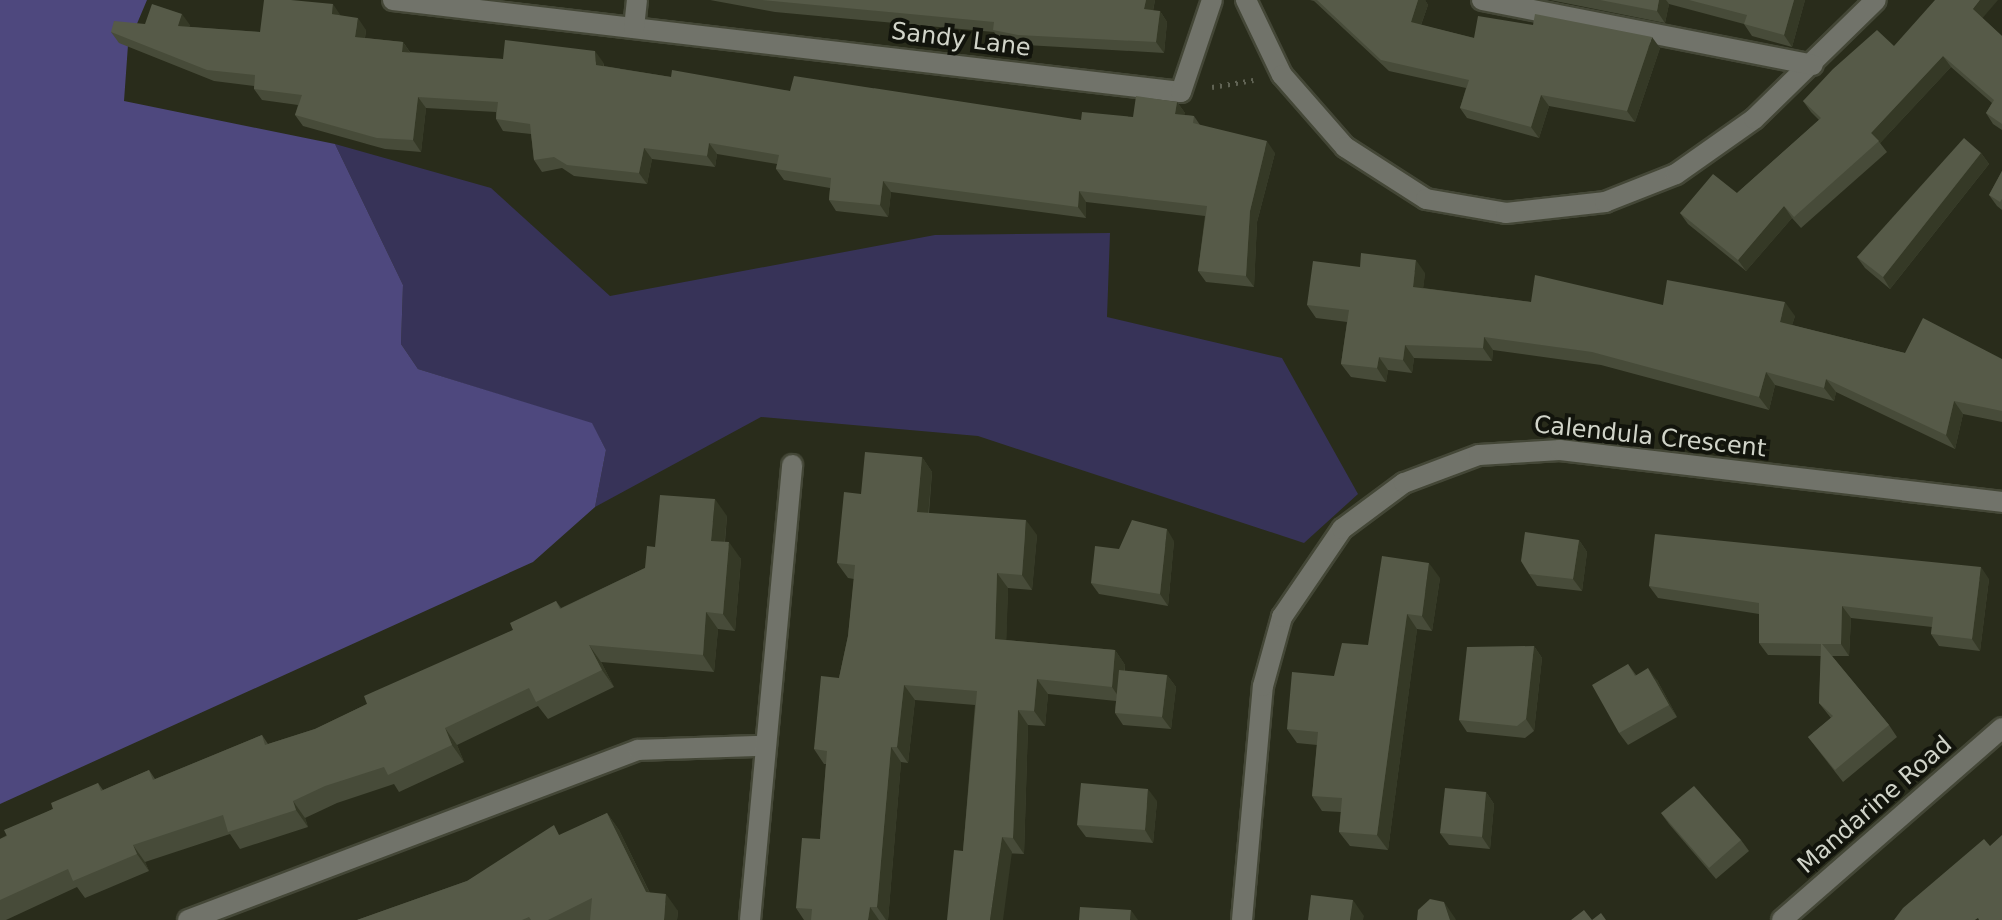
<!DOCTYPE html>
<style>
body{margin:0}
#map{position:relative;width:2002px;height:920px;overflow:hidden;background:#292c1b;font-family:"DejaVu Sans",sans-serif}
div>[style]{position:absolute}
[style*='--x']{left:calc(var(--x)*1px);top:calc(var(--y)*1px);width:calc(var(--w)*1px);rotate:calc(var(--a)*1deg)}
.green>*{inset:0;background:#373358}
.forest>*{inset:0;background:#4e487e}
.path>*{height:5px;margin-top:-2.5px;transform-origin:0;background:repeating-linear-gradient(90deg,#606354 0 2px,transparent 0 8px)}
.roads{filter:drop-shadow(2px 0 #444737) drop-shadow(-2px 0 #444737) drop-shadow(0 2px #444737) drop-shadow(0 -2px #444737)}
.minor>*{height:20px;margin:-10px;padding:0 10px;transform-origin:10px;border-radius:10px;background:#71736a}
.wall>*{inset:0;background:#474b39}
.shaded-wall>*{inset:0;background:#353926}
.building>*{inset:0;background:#565a48}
span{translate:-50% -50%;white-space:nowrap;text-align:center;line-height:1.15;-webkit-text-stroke:8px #12140c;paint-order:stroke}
.street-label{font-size:24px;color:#d1d4c9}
</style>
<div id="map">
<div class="green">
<i style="clip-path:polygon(335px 144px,491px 188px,610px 296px,935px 235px,1110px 233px,1107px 317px,1282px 358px,1358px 494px,1304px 543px,978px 436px,761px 417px,595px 507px,606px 450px,592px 424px,418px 369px,401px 344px,403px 285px)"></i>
</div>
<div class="forest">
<i style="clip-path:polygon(0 0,147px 0,128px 45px,124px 101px,335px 144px,403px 285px,401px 344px,418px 369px,592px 423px,606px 450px,595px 507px,533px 562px,0 804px)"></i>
</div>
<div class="path">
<i style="--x:1212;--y:87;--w:42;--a:-9.7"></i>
</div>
<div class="roads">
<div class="minor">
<i style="--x:393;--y:0;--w:793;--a:6.66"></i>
<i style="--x:1181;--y:92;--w:97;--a:-71.4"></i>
<i style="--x:1246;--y:0;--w:83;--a:64.4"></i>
<i style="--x:1282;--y:75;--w:96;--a:48.8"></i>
<i style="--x:1345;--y:147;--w:96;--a:32.7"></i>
<i style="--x:1426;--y:199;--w:81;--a:9.9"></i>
<i style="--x:1506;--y:213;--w:100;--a:-6.3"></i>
<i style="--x:1605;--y:202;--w:76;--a:-21.5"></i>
<i style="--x:1676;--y:174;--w:95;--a:-35.2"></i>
<i style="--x:1754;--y:119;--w:170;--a:-44.3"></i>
<i style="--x:1482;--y:0;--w:337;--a:11.1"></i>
<i style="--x:634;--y:28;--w:28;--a:-84"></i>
<i style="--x:188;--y:920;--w:481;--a:-20.7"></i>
<i style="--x:638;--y:750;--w:123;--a:-1.9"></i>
<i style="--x:750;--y:920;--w:457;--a:-84.7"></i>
<i style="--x:1242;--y:920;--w:235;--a:-84.9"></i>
<i style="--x:1263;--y:686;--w:72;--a:-74.6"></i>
<i style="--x:1282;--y:617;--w:107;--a:-55.7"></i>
<i style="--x:1342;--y:529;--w:77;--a:-36.6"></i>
<i style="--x:1404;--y:483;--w:80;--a:-20.5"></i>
<i style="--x:1479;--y:455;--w:81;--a:-3.5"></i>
<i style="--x:1560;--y:450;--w:445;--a:6.7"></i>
<i style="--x:1782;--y:920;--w:292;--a:-41.1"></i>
</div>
</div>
<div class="wall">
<i style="clip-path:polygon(710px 0,1155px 0,1153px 11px,1160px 11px,1167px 22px,1164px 53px,1026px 45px,1001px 41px,994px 32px,775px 12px)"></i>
<i style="clip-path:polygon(1310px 0,1425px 0,1428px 5px,1421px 25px,1474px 38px,1660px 48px,1635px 122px,1549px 106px,1539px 138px,1467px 118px,1460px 108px,1466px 88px,1389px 71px,1314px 1px)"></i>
<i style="clip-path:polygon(1550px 0,1805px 0,1792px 47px,1752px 36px,1744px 24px,1669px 4px,1665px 23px)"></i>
<i style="clip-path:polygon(341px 16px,366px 30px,365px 38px,403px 42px,410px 52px,503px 59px,603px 62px,604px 66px,671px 77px,790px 91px,1081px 120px,1133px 117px,1177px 102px,1185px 113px,1184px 115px,1194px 116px,1200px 125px,1275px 153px,1257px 222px,1254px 287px,1206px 282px,1198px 271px,1205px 216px,1086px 202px,1086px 218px,891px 192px,888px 217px,836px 211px,829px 200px,830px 188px,784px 180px,776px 169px,777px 164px,717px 154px,715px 167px,652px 159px,647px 184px,574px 176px,562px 168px,542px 172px,534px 160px,531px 134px,503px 131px,496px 119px,496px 112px,426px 108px,421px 152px,385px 149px,303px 126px,295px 115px,298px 105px,262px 100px,254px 89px,254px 86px,214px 81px,119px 43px,111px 32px,145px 24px,190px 25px,189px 27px,260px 32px)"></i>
<i style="clip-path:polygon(1982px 18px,2002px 36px,2002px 130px,1993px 124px,1986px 113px,1992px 103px,1951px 67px,1880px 143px,1887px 152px,1801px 228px,1792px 218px,1746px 271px,1688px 224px,1680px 213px,1737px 193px,1819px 120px,1811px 112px,1803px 101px,1894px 46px)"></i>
<i style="clip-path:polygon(1981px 153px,1989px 164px,1890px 289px,1865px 268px,1857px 257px)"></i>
<i style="clip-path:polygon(2002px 171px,2002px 210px,1997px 206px,1989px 195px)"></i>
<i style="clip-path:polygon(1360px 267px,1425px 273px,1423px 288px,1531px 302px,1663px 305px,1795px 316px,1792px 325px,1905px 353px,2002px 359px,2002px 422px,1963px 414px,1955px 449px,1836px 392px,1834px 401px,1775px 385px,1769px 410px,1601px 365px,1493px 350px,1492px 361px,1414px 358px,1412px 373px,1388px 370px,1386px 382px,1351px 377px,1341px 364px,1347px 322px,1316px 318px,1307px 305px)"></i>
<i style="clip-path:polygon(922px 457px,932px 472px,929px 513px,1037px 535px,1032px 590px,1008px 588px,1006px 640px,1115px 650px,1125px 665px,1125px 671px,1167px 675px,1176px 687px,1171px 729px,1123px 725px,1115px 713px,1116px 701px,1048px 694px,1045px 726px,1028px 725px,1024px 854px,963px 851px,975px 705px,915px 700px,908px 763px,901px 762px,888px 920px,804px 920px,796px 908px,820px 839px,826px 764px,824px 764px,814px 749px,839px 678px,848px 636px,854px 579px,848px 578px,837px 563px,861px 494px)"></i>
<i style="clip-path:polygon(727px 516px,725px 542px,741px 559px,735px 631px,718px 629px,714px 672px,601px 662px,614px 687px,548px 719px,538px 706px,457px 745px,464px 762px,399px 792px,394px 784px,337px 803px,305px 818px,308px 827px,240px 849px,230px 834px,145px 862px,149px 871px,85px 898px,77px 887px,6px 920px,0 920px,0 839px,98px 783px,103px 790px,149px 770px,155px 779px,262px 735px,268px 744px,315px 729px,367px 704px,513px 630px,556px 601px,561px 608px,645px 568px,655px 547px)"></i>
<i style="clip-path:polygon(1579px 540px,1587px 552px,1582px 591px,1537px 586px,1529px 574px)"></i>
<i style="clip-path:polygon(1174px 541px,1168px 606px,1099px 594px,1091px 583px)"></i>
<i style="clip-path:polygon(1440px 578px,1432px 631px,1417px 629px,1388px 850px,1350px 846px,1339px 832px,1341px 812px,1322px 811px,1312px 796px,1317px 745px,1297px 743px,1287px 729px,1334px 676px,1368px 645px)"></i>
<i style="clip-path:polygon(1989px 579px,1980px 651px,1939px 646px,1931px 634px,1932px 627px,1851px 618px,1849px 656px,1832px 656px,1889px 725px,1897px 737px,1843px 782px,1808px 737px,1831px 718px,1819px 703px,1821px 656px,1768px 655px,1759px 643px,1759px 614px,1658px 598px,1649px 586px)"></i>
<i style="clip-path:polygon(1534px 646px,1542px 658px,1534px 731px,1525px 738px,1467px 732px,1459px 720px)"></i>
<i style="clip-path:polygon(1628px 664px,1636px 675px,1657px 680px,1677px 717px,1628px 745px,1619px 733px)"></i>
<i style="clip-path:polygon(1486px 792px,1494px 804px,1490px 849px,1449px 845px,1440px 833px)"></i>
<i style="clip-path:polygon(1157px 801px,1153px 843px,1086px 837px,1077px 825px)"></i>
<i style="clip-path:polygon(607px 813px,619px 830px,650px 893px,678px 911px,677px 920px,357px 920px,467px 881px)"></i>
<i style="clip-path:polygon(1661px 813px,1741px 840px,1749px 851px,1716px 879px,1669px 824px)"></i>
</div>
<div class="shaded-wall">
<i style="clip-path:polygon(1146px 0,1155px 0,1151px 20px,1144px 9px)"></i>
<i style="clip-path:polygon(1418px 0,1425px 0,1428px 5px,1418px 33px,1411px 22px)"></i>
<i style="clip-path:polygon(1659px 0,1666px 0,1669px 4px,1665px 23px,1657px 11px)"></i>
<i style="clip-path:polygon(1794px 0,1805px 0,1792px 47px,1784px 35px)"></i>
<i style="clip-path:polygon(1980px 0,1998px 0,1980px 21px,1973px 9px)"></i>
<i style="clip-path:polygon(333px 4px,341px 16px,332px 14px)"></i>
<i style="clip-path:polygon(1160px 11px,1167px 22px,1164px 53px,1156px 42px)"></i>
<i style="clip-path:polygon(182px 14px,190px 25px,185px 37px,178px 26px)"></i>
<i style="clip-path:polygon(358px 18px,366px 30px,363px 48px,355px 37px)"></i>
<i style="clip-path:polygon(1652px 37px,1660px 48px,1635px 122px,1627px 111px)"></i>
<i style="clip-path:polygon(403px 42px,411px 54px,402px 52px)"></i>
<i style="clip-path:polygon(595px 51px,603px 62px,604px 76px,596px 65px)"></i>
<i style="clip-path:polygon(1943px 56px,1951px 67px,1880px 143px,1871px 133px)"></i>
<i style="clip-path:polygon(1541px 95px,1549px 106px,1539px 138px,1531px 127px)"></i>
<i style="clip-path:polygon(418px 97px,426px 108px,421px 152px,413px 140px)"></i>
<i style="clip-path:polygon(1177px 102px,1185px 113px,1183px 125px,1175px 114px)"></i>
<i style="clip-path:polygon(1267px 141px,1275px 153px,1257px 222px,1254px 287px,1246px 276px,1250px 211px)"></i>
<i style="clip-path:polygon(709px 143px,717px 154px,715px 167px,707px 156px)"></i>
<i style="clip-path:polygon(644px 148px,652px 159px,647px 184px,639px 173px)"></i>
<i style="clip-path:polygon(1981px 153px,1989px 164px,1890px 289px,1883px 277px)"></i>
<i style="clip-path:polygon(883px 181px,891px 192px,888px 217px,880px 205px)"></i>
<i style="clip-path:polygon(1079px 191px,1086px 202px,1086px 218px,1078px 207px)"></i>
<i style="clip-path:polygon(1784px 206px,1792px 218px,1746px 271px,1738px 260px)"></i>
<i style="clip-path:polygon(1416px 260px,1425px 273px,1422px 300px,1413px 287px)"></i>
<i style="clip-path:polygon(1785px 302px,1795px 316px,1789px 335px,1780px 322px)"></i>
<i style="clip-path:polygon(1484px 337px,1493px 350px,1492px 361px,1483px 348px)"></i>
<i style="clip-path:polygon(1405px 345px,1414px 358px,1412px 373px,1403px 360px)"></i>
<i style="clip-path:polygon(1379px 357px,1388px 370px,1386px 382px,1377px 368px)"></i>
<i style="clip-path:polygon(1766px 372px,1775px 385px,1769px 410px,1759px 397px)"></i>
<i style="clip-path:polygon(1826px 379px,1836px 392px,1834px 401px,1824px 388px)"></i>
<i style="clip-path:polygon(1954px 401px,1963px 414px,1955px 449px,1946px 435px)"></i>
<i style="clip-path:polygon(922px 457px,932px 472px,927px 527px,917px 512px)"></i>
<i style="clip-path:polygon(715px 499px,727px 516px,723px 558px,711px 541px)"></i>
<i style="clip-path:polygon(1026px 520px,1037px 535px,1032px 590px,1022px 575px)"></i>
<i style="clip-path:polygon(1167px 529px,1174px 541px,1168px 606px,1160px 594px)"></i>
<i style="clip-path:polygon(1579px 540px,1587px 552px,1582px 591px,1573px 579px)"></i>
<i style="clip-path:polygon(729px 542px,741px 559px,735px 631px,723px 614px)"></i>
<i style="clip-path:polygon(1429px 563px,1440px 578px,1432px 631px,1422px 616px)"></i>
<i style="clip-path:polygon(1981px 567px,1989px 579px,1980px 651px,1972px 639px)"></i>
<i style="clip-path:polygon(997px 573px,1008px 588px,1006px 654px,995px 639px)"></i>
<i style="clip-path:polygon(1842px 606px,1851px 618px,1849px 656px,1841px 644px)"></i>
<i style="clip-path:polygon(706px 612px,718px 629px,714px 672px,703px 655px)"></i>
<i style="clip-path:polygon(1407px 614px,1417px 629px,1388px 850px,1377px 835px)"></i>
<i style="clip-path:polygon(589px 645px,601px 662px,614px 687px,602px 670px)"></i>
<i style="clip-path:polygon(1534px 646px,1542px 658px,1534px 731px,1526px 719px)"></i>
<i style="clip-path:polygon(1115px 650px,1125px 665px,1122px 702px,1112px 687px)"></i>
<i style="clip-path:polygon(1648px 668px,1657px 680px,1677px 717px,1669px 705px)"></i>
<i style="clip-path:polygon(1167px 675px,1176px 687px,1171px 729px,1162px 717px)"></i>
<i style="clip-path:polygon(1037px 679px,1048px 694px,1045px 726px,1034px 711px)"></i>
<i style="clip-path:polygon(904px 685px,915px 700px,908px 763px,897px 747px)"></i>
<i style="clip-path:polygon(1018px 710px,1028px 725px,1024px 854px,1013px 838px)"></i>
<i style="clip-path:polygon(445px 728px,457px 745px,464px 762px,452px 745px)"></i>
<i style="clip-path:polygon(891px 747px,901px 762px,888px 920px,886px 920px,877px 907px)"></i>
<i style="clip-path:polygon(1148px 789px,1157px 801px,1153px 843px,1145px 830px)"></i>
<i style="clip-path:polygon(1486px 792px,1494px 804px,1490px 849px,1482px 837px)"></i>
<i style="clip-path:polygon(293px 801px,305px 818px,308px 827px,296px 810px)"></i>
<i style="clip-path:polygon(607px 813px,619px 830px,658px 910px,646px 892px)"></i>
<i style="clip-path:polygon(1002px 837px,1012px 852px,1003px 920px,990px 920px)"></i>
<i style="clip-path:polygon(133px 845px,145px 862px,149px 871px,137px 854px)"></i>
<i style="clip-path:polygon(666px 894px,678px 911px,677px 920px,664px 920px)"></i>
<i style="clip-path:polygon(1353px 900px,1364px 916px,1363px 920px,1350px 920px)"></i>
<i style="clip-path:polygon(1444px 902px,1455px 918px,1456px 920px,1450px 920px)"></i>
<i style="clip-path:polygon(870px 907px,879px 920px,868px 920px)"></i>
<i style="clip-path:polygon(1131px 910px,1138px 920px,1130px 920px)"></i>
</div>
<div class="building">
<i style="clip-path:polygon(264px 0,291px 0,333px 4px,332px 14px,358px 18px,355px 37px,403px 42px,402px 52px,503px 59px,505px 40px,595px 51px,596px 65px,671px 77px,672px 70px,790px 91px,794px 76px,1081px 120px,1082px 112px,1133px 117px,1136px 96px,1177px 102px,1175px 114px,1194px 116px,1193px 123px,1267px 141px,1250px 211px,1246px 276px,1198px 271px,1207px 206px,1079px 191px,1078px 207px,883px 181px,880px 205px,829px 200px,831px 178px,776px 169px,779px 155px,709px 143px,707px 156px,644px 148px,639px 173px,567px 165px,554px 157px,534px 160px,530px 124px,496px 119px,498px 102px,418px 97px,413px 140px,377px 138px,295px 115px,302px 95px,254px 89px,255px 75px,207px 70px,111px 32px,114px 21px,145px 24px,152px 4px,182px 14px,178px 26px,260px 32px)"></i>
<i style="clip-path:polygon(762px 0,1146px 0,1144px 9px,1160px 11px,1156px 42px,1018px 35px,993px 30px,994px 22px)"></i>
<i style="clip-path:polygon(1317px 0,1418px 0,1411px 22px,1474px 38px,1478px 16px,1533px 25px,1535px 14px,1652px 37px,1627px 111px,1541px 95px,1531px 127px,1460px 108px,1469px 80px,1381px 60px)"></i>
<i style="clip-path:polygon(1600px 0,1659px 0,1657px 11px)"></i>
<i style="clip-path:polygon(1689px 0,1794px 0,1784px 35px,1744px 24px,1747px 15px)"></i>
<i style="clip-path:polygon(1935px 0,1980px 0,1973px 9px,2002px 36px,2002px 124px,1986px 113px,1994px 100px,1943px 56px,1871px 133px,1879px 141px,1794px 217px,1784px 206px,1738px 260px,1680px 213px,1713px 174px,1737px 193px,1821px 118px,1803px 101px,1833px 69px,1877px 30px,1894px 46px)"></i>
<i style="clip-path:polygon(1964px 138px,1981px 153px,1883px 277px,1857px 257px)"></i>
<i style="clip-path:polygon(2002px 171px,2002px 199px,2000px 202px,1989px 195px)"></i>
<i style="clip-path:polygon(1361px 253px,1416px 260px,1413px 287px,1531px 302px,1535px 275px,1663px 305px,1667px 280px,1785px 302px,1780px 322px,1905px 353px,1923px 318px,2002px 359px,2002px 411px,1954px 401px,1946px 435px,1826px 379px,1824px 388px,1766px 372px,1759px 397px,1592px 352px,1484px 337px,1483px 348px,1405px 345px,1403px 360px,1379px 357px,1377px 368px,1341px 364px,1349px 310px,1307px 305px,1313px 261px,1360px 267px)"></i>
<i style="clip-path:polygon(865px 452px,922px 457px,917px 512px,1026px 520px,1022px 575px,997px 573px,995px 639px,1115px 650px,1112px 687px,1037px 679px,1034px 711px,1018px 710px,1013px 838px,1002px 837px,990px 920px,947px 920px,954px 850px,963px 851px,977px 691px,904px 685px,897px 747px,891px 747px,877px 907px,870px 907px,868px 920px,811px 920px,812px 909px,796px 908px,802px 838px,820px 839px,827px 751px,814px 749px,821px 676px,839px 678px,848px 636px,855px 565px,837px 563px,844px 492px,861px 494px)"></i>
<i style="clip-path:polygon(660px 495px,715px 499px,711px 541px,729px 542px,723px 614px,706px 612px,703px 655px,589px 645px,602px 670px,536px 702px,529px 688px,445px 728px,452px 745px,388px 775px,384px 767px,325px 786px,293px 801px,296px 810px,228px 832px,223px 815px,133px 845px,137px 854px,73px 881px,68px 869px,0 900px,0 839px,7px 836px,4px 830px,53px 809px,51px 803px,98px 783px,101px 791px,149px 770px,153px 780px,262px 735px,265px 745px,315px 729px,367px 704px,364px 696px,513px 630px,510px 623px,556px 601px,560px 609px,645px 568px,647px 546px,655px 547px)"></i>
<i style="clip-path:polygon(1132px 520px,1167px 529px,1160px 594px,1091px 583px,1095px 546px,1119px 549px)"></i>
<i style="clip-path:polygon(1525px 532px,1579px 540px,1573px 579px,1529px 574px,1521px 561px)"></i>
<i style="clip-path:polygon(1655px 534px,1981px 567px,1972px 639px,1931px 634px,1933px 617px,1842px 606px,1841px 644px,1822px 644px,1889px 725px,1835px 770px,1808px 737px,1833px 716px,1819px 703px,1821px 644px,1759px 643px,1759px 603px,1649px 586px)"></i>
<i style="clip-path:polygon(1382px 556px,1429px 563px,1422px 616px,1407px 614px,1377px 835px,1339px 832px,1342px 798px,1312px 796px,1318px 732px,1287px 729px,1292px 672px,1334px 676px,1342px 643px,1368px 645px)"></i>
<i style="clip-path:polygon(1534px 646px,1526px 719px,1517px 726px,1459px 720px,1467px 647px)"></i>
<i style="clip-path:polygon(1628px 664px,1635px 676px,1648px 668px,1669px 705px,1619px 733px,1592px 685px)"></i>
<i style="clip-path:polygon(1119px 670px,1167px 675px,1162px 717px,1115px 713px)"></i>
<i style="clip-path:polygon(1081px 783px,1148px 789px,1145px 830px,1077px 825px)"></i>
<i style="clip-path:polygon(1694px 786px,1741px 840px,1709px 868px,1661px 813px)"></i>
<i style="clip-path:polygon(1445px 788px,1486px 792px,1482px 837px,1440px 833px)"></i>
<i style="clip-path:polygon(607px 813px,646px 892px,666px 894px,664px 920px,590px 920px,592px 898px,548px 920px,531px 920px,529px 917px,522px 920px,357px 920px,467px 881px,554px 825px,559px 835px)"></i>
<i style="clip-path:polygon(2002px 835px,2002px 920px,1979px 920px,1978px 918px,1975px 920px,1894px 920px,1903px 908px,1984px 839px,1990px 846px)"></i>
<i style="clip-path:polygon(1311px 895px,1353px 900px,1350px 920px,1308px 920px)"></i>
<i style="clip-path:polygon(1430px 899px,1444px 902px,1450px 920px,1417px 920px,1418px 910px)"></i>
<i style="clip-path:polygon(1080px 907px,1131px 910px,1130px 920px,1079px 920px)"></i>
<i style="clip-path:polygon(1584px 910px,1592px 920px,1601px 913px,1606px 920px,1571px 920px)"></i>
</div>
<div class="street-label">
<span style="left:961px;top:40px;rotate:7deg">Sandy Lane</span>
<span style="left:1650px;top:437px;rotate:6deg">Calendula Crescent</span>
<span style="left:1875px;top:805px;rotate:-41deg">Mandarine Road</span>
</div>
</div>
